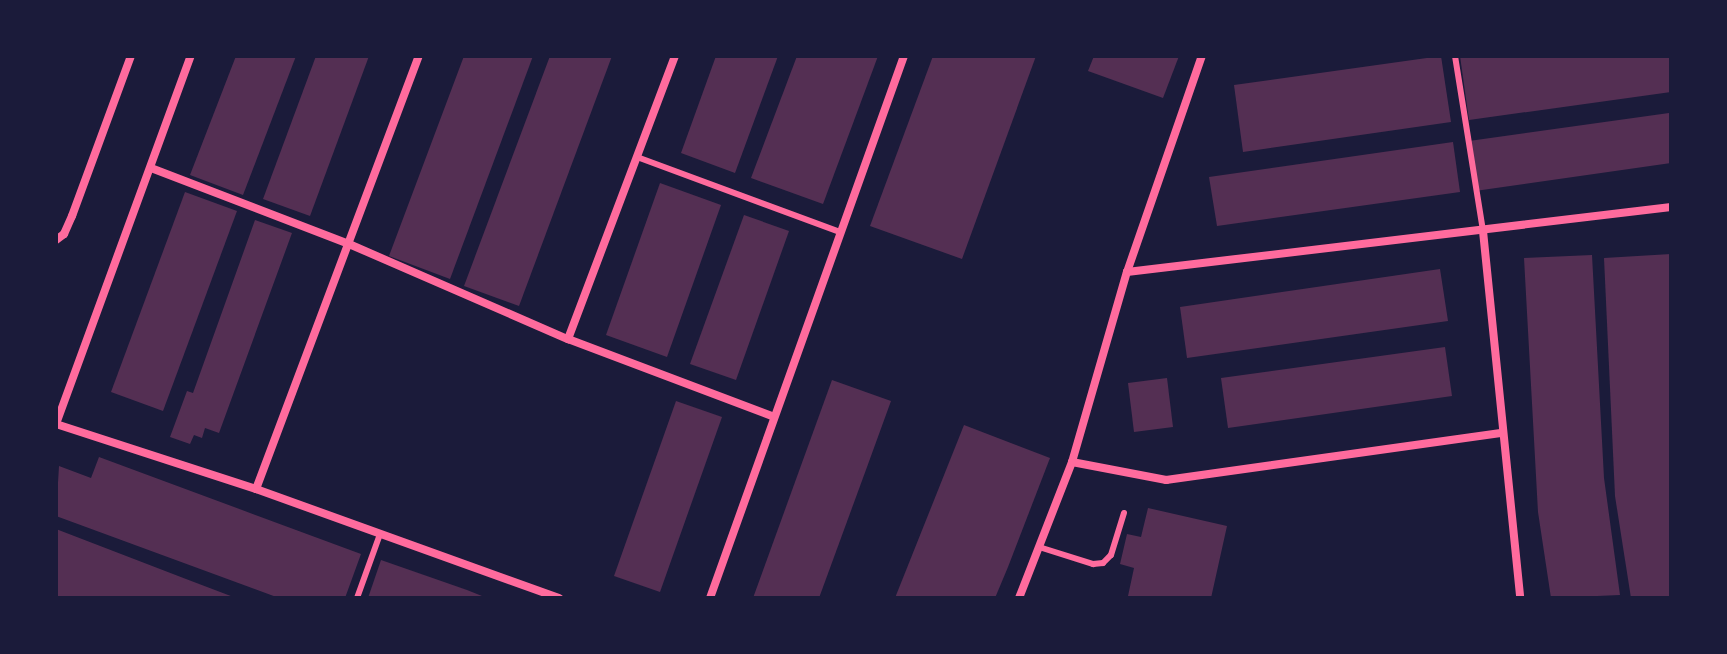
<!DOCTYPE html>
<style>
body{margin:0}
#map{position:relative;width:1727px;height:654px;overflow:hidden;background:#1b1b3a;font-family:"Fira Sans",sans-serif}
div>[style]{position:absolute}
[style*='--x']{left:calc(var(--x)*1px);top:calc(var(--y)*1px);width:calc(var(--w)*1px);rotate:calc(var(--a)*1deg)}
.building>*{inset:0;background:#542f53}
.service>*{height:6px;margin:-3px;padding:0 3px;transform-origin:3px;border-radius:3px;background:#ff6b9d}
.minor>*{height:8px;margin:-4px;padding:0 4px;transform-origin:4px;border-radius:4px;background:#ff6b9d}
span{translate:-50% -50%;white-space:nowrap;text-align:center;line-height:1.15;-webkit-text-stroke:8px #1b1b3a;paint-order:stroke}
.frame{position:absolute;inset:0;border:58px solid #1b1b3a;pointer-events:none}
</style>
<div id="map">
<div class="building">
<i style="clip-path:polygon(236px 56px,296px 56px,243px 195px,190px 175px)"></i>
<i style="clip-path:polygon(316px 56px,369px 56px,310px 216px,263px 199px)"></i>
<i style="clip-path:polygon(464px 56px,533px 56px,450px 279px,389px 256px)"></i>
<i style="clip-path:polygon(550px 56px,612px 56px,519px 306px,464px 286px)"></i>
<i style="clip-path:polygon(716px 56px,778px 56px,735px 173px,681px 153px)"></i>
<i style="clip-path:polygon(797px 56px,878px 56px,823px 204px,751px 178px)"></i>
<i style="clip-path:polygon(933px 56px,1036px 56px,962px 259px,870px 226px)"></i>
<i style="clip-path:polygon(1094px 56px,1179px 56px,1163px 98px,1088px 71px)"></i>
<i style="clip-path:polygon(1441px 56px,1451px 122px,1243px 152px,1234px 85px)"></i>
<i style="clip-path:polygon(1460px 56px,1669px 56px,1671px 92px,1469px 120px)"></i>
<i style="clip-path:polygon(1669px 113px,1671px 163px,1475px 191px,1469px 141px)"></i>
<i style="clip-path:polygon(1453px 142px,1460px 192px,1217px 226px,1209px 177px)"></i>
<i style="clip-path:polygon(660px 183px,721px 205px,667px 357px,606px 335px)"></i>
<i style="clip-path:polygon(185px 192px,237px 211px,163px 411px,111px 392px)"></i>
<i style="clip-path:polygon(744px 215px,789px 231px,736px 380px,690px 364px)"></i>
<i style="clip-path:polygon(255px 220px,292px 233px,219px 433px,205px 428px,202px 438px,194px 435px,190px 444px,170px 437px,187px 391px,193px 393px)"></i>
<i style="clip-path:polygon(1671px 254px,1671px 598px,1631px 598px,1615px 496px,1604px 258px)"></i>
<i style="clip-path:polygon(1592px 255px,1604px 478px,1620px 595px,1551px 598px,1538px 512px,1524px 258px)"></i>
<i style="clip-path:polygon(1440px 269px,1448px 321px,1187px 358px,1180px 307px)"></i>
<i style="clip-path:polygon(1445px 347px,1452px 396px,1228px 428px,1221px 378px)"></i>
<i style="clip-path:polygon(1167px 378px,1173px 427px,1134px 432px,1128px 383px)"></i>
<i style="clip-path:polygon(832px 380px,891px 401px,867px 467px,819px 598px,753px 598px)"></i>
<i style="clip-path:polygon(676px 401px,722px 417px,660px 592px,614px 576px)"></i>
<i style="clip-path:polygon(964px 425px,1050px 458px,1008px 567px,995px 598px,895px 598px)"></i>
<i style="clip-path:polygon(99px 457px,361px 554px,345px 598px,279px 598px,56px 516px,59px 466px,91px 478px)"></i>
<i style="clip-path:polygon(1148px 508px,1227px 526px,1211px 598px,1128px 596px,1134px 568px,1120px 564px,1127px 534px,1141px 537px)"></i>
<i style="clip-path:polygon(56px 529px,186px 579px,236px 598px,56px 598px)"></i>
<i style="clip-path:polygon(381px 560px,467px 590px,482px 596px,368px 598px)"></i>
</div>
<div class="service">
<i style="--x:1455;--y:56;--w:176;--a:80.9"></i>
<i style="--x:637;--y:157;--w:216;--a:20.3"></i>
<i style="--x:1039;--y:547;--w:57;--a:17.5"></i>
<i style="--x:1093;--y:564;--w:10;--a:-6"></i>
<i style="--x:1103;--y:563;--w:11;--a:-45"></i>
<i style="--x:1111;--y:555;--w:44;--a:-72.8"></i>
<i style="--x:357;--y:598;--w:68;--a:-70.2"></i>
</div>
<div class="minor">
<i style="--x:151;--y:168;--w:212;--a:21"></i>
<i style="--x:349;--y:244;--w:239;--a:23.5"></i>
<i style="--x:568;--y:339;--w:220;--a:20.7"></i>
<i style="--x:1483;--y:231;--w:369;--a:84.2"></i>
<i style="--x:56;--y:240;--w:10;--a:-37"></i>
<i style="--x:64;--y:234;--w:20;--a:-66"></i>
<i style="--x:72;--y:216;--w:171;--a:-69.8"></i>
<i style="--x:1127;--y:272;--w:548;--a:-6.81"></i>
<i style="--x:568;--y:339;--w:303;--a:-69.3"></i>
<i style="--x:56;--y:424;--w:210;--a:18"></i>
<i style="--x:256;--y:489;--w:322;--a:19.8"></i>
<i style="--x:56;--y:424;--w:392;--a:-69.9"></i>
<i style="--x:1072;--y:462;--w:96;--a:10.8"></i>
<i style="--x:1166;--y:480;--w:338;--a:-8"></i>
<i style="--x:256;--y:489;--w:463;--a:-69.4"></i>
<i style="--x:710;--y:598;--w:576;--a:-70.31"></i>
<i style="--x:1019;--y:598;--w:146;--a:-68.7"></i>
<i style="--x:1072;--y:462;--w:198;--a:-73.9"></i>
<i style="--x:1127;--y:272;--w:229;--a:-70.9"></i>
</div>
<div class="frame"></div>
</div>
